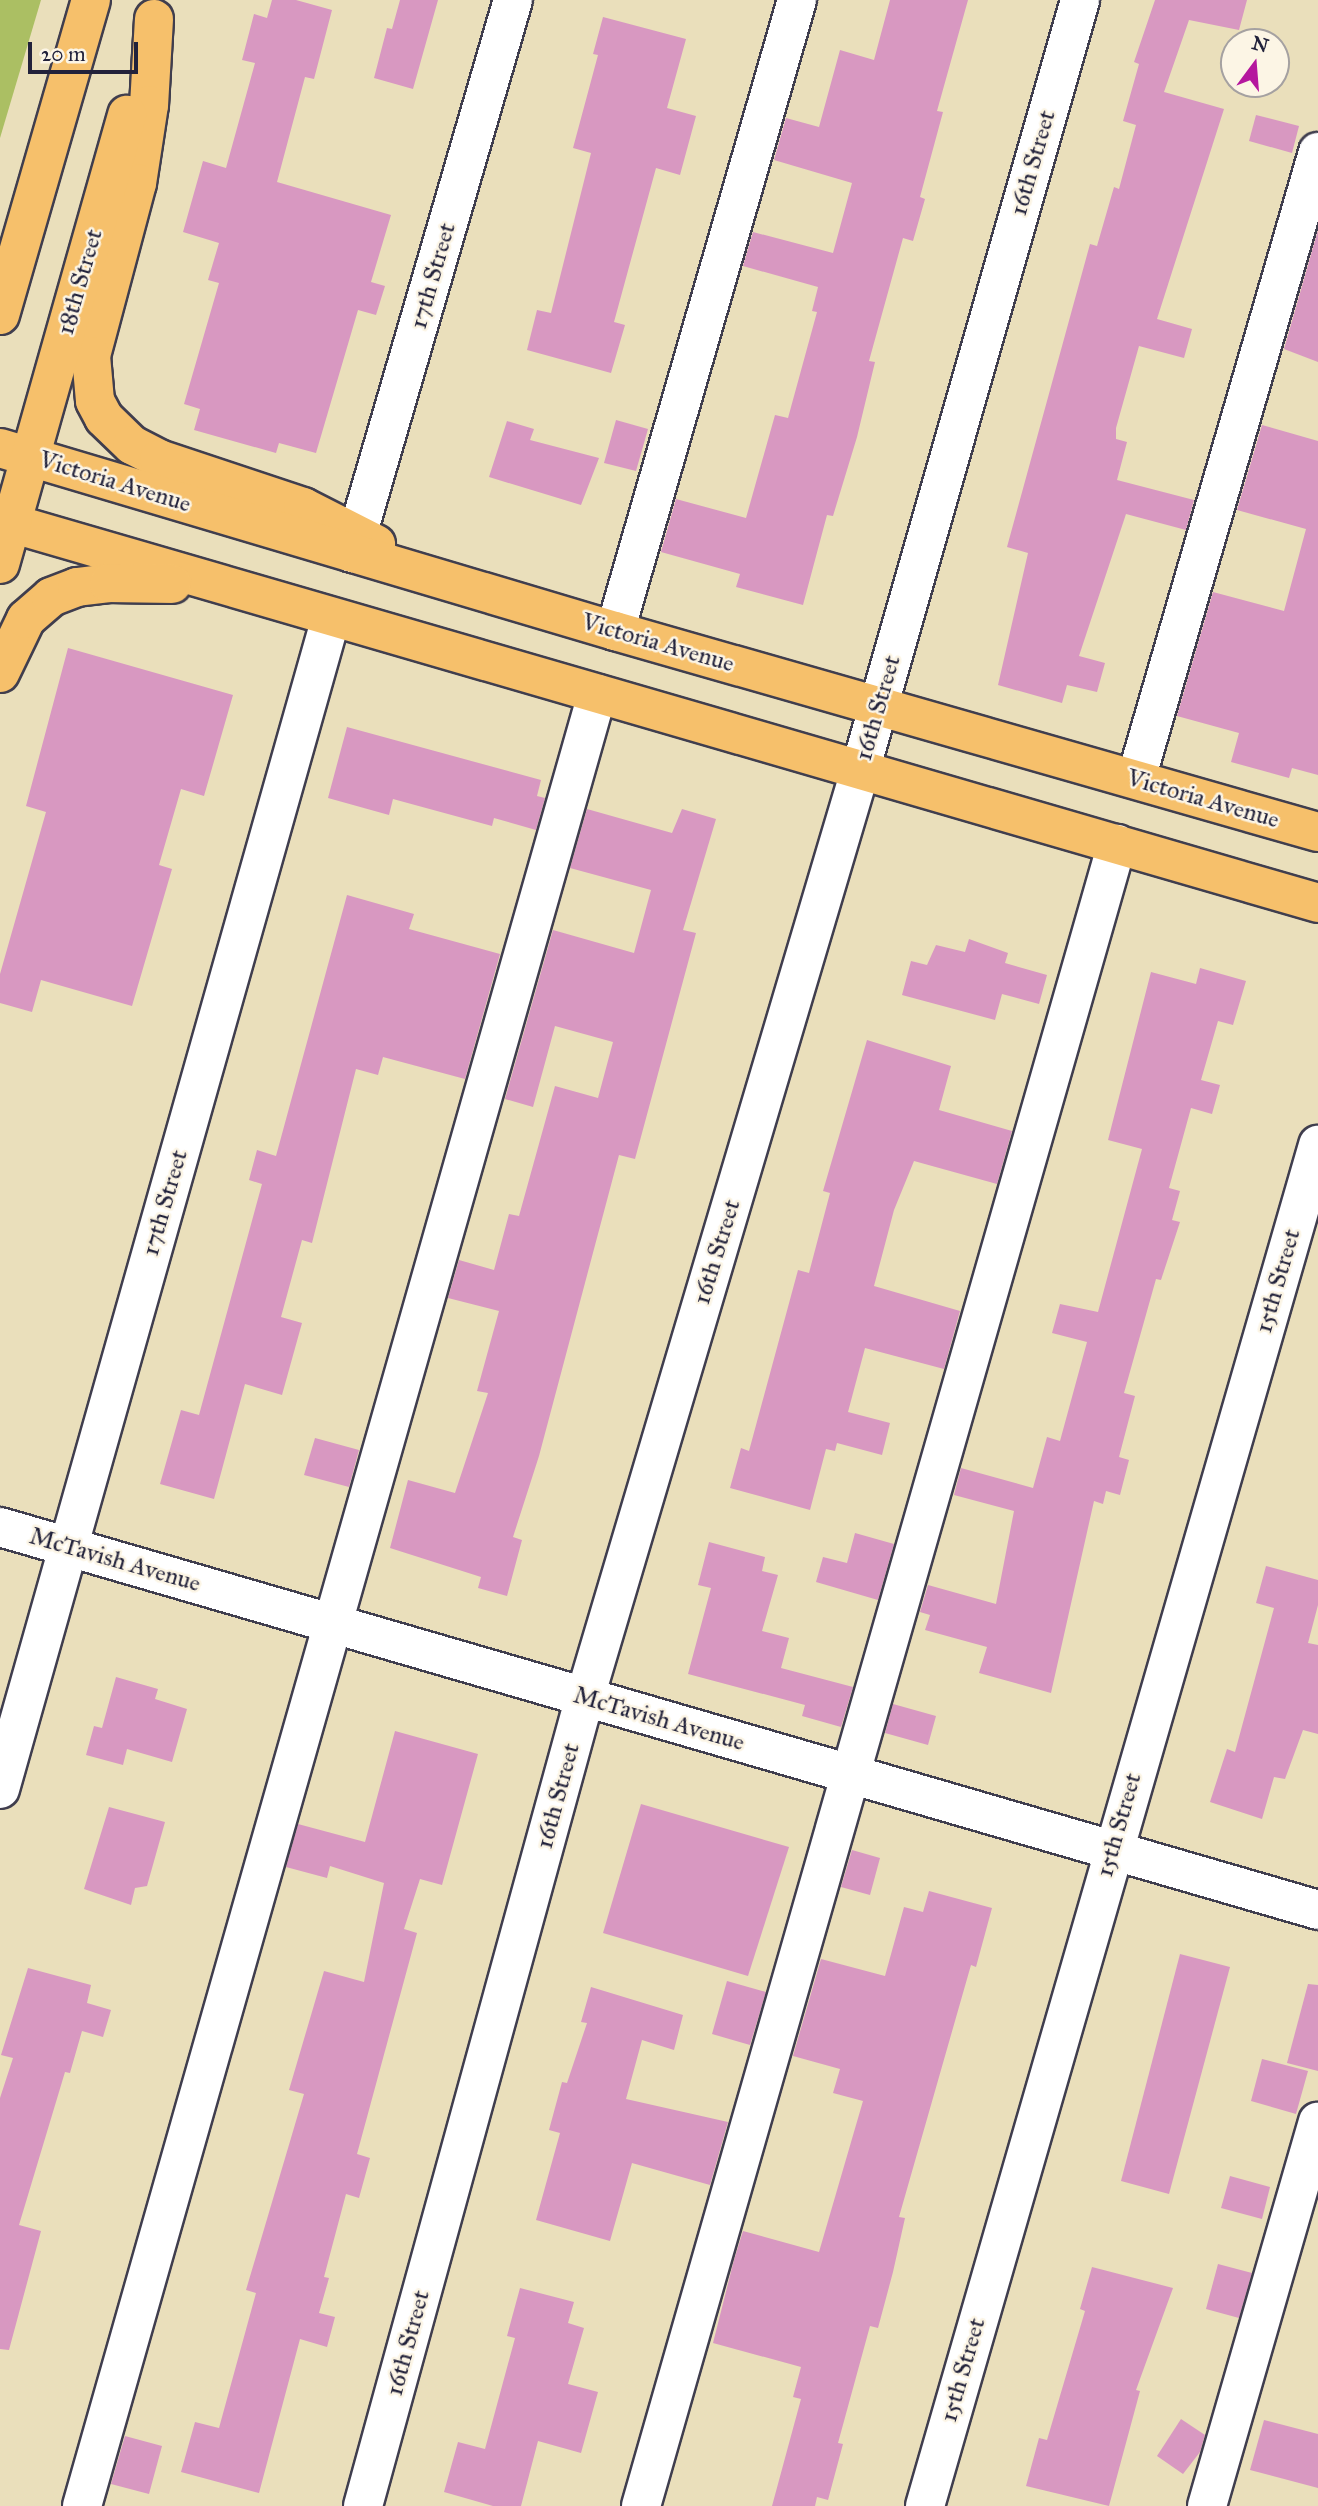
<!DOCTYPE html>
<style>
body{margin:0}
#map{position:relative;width:1318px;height:2506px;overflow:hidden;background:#eadfbb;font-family:"IM FELL Great Primer",serif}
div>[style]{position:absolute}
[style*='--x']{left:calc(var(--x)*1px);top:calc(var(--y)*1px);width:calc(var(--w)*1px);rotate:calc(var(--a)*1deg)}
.green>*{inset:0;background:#abbf63}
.building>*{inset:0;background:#d898c1}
.roads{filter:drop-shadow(2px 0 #403e4e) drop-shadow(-2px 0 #403e4e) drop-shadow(0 2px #403e4e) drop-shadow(0 -2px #403e4e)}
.minor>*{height:38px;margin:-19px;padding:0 19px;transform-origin:19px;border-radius:19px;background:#fff}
.major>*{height:38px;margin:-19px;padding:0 19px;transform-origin:19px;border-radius:19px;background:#f6c06b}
span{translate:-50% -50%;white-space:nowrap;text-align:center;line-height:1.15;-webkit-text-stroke:5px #fcf5e5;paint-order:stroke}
.street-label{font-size:24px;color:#22223b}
.north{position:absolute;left:1220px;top:28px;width:70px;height:70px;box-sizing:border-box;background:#fcf5e5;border:2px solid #a5a1a1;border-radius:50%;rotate:16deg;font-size:19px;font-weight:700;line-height:28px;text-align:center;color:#22223b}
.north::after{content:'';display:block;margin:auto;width:24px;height:32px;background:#b5179e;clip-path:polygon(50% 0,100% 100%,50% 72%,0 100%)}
.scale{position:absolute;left:28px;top:42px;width:110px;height:32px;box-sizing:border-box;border:4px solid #22223b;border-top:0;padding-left:9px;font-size:21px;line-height:24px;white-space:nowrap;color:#22223b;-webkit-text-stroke:5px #fcf5e5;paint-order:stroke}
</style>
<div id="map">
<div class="green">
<i style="clip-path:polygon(0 0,41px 0,0 138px)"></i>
</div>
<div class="building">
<i style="clip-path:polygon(272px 0,296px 0,332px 10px,314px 79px,305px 77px,277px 182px,391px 215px,371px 282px,385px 286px,376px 315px,358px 310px,316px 453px,279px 443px,276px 453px,194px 430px,200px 409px,184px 404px,219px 283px,208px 280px,219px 243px,183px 232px,203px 161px,226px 168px,255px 63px,242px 60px,254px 14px,267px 18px)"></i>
<i style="clip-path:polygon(400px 0,438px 0,413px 89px,374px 78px,387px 28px,392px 29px)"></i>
<i style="clip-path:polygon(890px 0,968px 0,937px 111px,943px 112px,920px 197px,925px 199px,913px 241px,903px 238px,869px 361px,875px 362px,857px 437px,833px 516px,827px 515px,803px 605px,736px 587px,740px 574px,661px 552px,676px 499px,746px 518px,775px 415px,788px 418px,817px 312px,812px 311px,818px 287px,743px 266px,753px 232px,833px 253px,852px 183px,774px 160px,786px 118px,819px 127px,840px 50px,874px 60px)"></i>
<i style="clip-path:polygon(1155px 0,1247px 0,1239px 30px,1189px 20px,1164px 92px,1224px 109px,1157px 319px,1192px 329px,1184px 358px,1139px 346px,1116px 428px,1116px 439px,1127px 442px,1117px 480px,1194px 500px,1186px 530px,1126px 514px,1079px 656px,1105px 663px,1097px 692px,1067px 685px,1062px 703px,998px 685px,1028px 553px,1007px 547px,1090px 244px,1097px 246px,1114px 187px,1119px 189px,1136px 125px,1123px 121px,1139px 64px,1134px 62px)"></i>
<i style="clip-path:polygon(603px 17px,686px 39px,667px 108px,696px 116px,680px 175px,656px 168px,614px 322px,625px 325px,611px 373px,527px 350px,537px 310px,551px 313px,591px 153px,573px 148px,598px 55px,593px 54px)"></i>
<i style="clip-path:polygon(1256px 115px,1299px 126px,1292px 153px,1249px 141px)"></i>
<i style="clip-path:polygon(1318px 230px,1318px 362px,1284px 349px)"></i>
<i style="clip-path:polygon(616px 420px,648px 429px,636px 471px,604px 463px)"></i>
<i style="clip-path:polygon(507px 421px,534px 429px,530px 440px,599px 458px,581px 505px,489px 477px)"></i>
<i style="clip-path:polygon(1262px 425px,1318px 441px,1318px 775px,1292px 768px,1289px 778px,1231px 762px,1239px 733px,1177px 716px,1213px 592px,1284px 611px,1306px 529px,1237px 510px)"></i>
<i style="clip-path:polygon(68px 648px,233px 695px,204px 796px,181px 789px,159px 865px,172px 869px,132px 1006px,41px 980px,32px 1012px,0 1003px,0 974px,46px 812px,26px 806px)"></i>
<i style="clip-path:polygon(347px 727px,541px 780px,537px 796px,545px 798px,536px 830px,494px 818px,492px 826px,393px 799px,389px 815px,328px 798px)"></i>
<i style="clip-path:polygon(587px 809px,672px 833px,682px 809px,716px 819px,683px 930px,696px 933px,635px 1159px,619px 1155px,539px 1456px,513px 1537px,522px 1540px,507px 1596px,478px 1588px,481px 1577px,390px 1548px,408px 1480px,455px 1493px,488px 1393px,477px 1391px,499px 1311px,448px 1298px,459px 1260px,494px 1270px,509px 1214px,519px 1216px,555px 1086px,598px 1098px,613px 1042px,555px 1026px,533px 1107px,505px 1099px,553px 930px,634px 953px,651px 890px,570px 868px)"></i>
<i style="clip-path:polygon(347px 895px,414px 914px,409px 929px,500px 954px,465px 1079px,383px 1057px,378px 1075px,356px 1069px,312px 1243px,302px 1240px,281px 1317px,302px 1323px,282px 1395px,245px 1384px,214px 1499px,160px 1484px,181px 1410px,199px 1415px,262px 1184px,249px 1180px,257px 1150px,276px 1156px)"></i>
<i style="clip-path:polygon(969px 939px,1008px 953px,1005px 963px,1047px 975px,1039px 1004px,1002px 994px,995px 1020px,902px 995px,911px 961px,927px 965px,936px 945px,965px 952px)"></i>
<i style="clip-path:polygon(1200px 968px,1246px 981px,1233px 1025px,1218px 1021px,1201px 1080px,1220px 1085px,1212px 1114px,1191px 1108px,1169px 1188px,1180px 1191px,1172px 1220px,1180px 1222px,1161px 1280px,1156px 1279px,1124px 1393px,1135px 1396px,1119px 1457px,1129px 1460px,1120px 1495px,1106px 1491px,1103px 1504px,1094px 1501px,1051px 1693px,979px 1673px,987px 1647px,925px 1630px,930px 1615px,920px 1612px,928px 1585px,996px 1604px,1014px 1511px,954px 1495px,961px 1468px,1033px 1488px,1047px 1437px,1060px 1441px,1087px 1342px,1052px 1333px,1060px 1304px,1098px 1312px,1142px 1149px,1108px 1140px,1151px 972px,1196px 984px)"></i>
<i style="clip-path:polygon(867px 1040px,951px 1066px,939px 1110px,1012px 1131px,997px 1184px,914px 1161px,894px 1210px,874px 1286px,960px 1311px,944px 1369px,865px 1348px,848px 1412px,890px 1423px,882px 1455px,837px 1443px,835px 1451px,826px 1449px,810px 1510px,730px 1488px,741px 1448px,749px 1451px,798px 1270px,809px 1273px,830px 1193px,823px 1191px)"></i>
<i style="clip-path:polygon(315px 1438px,359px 1450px,349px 1487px,304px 1475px)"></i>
<i style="clip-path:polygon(855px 1533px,894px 1544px,878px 1600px,816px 1582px,823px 1557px,847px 1563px)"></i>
<i style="clip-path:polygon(709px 1542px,765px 1557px,762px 1571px,778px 1575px,762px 1631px,789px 1638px,781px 1668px,853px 1687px,841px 1727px,802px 1716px,805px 1705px,688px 1674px,711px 1588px,698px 1585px)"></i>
<i style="clip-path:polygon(1266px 1566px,1318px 1580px,1318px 1605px,1308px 1643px,1318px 1645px,1318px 1734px,1303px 1730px,1285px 1779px,1274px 1777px,1262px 1819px,1210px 1802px,1227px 1749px,1235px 1752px,1274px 1608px,1256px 1603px)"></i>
<i style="clip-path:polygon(116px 1677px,158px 1689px,155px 1699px,187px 1709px,172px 1762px,127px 1749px,123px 1765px,86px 1755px,94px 1726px,102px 1728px)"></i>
<i style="clip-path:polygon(893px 1704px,936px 1716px,928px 1745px,885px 1733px)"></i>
<i style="clip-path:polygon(395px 1731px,478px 1754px,442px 1885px,420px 1879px,404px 1929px,417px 1933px,357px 2154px,370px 2158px,359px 2198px,346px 2194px,324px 2277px,329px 2278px,319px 2313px,335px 2317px,327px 2347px,300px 2339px,259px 2493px,181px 2472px,195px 2422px,219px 2428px,256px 2293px,246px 2290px,304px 2094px,289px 2090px,324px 1971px,364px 1982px,384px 1883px,330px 1866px,327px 1878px,286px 1867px,298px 1824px,365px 1842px)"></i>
<i style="clip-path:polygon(641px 1804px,789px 1847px,748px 1976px,603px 1933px)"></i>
<i style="clip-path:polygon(109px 1807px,165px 1822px,147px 1886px,135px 1888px,131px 1905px,84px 1889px)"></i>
<i style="clip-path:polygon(852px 1850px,880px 1858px,870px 1895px,841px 1887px)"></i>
<i style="clip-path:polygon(929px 1891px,992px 1908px,976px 1967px,971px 1965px,899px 2217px,905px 2218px,893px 2272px,878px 2328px,870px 2326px,838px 2443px,843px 2444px,828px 2500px,817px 2497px,815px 2506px,772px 2506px,801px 2399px,793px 2397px,801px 2367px,713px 2343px,734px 2260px,743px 2231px,819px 2252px,863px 2101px,833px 2093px,840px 2069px,793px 2056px,821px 1959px,885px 1976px,904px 1907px,923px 1912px)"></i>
<i style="clip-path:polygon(1180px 1954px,1230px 1967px,1169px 2194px,1121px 2181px)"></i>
<i style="clip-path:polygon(28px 1968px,91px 1985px,87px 2003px,111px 2010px,103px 2037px,82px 2031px,70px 2073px,65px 2072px,19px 2225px,41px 2231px,9px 2350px,0 2349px,0 2098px,13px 2058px,1px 2055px)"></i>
<i style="clip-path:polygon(727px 1981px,766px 1992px,750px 2045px,712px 2034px)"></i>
<i style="clip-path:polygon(1308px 1984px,1318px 1985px,1318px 2071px,1287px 2063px)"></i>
<i style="clip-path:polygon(591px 1987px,683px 2015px,674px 2050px,642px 2040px,626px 2099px,728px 2122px,710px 2185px,632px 2163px,610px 2241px,536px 2220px,560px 2133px,549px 2130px,562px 2082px,567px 2083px,587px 2023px,581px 2022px)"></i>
<i style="clip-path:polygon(1262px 2059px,1308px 2071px,1296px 2114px,1251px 2101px)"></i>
<i style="clip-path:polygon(1230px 2176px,1270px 2187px,1262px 2219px,1221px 2208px)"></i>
<i style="clip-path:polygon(1218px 2264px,1252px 2273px,1239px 2318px,1206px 2309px)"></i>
<i style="clip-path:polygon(1092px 2267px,1173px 2288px,1136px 2390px,1140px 2391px,1109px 2506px,1026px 2486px,1039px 2438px,1047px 2440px,1085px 2311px,1080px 2309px)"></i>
<i style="clip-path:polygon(520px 2288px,574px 2302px,568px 2323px,584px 2328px,568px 2384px,598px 2392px,581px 2453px,538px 2441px,521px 2506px,493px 2506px,444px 2492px,458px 2442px,485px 2449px,515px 2338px,507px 2336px)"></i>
<i style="clip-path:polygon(1181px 2419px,1205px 2435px,1200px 2452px,1183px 2474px,1157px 2456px)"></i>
<i style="clip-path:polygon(1264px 2420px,1318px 2434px,1318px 2488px,1250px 2470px)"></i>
<i style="clip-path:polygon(125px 2436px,162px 2446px,149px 2494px,111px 2484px)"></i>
</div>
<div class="roads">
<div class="minor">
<i style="--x:352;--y:553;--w:576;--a:-73.77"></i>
<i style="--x:615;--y:631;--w:657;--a:-73.91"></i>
<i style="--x:1136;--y:779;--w:653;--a:-73.81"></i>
<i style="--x:0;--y:1527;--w:1373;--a:16.2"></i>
<i style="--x:0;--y:1789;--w:1217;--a:-74.22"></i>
<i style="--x:82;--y:2506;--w:1884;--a:-74.13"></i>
<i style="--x:363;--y:2506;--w:839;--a:-74.66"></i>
<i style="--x:585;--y:1697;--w:966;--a:-73.46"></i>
<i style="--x:860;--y:771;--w:802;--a:-74.07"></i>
<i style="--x:641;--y:2506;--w:1729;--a:-74.02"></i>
<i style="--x:925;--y:2506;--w:1417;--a:-73.89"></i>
<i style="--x:1207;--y:2506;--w:400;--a:-73.9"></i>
</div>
<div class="major">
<i style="--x:154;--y:19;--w:86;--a:93.3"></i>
<i style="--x:149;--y:105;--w:79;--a:98.7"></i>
<i style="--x:137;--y:183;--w:179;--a:104.9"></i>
<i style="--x:91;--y:356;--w:45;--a:84.9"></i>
<i style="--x:95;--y:401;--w:19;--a:62"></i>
<i style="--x:104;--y:418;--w:39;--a:44"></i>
<i style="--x:132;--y:445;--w:30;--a:27"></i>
<i style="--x:159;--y:459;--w:152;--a:18.4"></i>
<i style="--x:303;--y:507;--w:82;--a:26.9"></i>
<i style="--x:0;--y:315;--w:328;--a:-73.9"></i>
<i style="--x:0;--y:448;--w:642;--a:16.57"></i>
<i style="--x:615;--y:631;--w:731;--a:15.96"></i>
<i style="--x:0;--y:520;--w:1373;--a:16.2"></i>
<i style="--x:0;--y:564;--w:467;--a:-74.2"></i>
<i style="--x:0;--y:673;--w:60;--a:-64.3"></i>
<i style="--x:26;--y:619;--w:33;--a:-41"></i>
<i style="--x:51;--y:597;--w:28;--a:-21"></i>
<i style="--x:77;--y:587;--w:32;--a:-7"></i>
<i style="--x:109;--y:583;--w:63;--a:0.9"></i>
</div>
</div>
<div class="street-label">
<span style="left:1033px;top:163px;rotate:-74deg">16th Street</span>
<span style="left:433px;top:276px;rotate:-74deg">17th Street</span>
<span style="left:80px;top:282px;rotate:-74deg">18th Street</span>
<span style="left:115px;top:482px;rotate:17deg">Victoria Avenue</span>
<span style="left:658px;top:643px;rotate:16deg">Victoria Avenue</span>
<span style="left:878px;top:708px;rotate:-74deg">16th Street</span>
<span style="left:1203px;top:799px;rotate:16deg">Victoria Avenue</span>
<span style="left:165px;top:1203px;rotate:-74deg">17th Street</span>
<span style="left:717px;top:1252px;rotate:-73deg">16th Street</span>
<span style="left:1278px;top:1281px;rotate:-74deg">15th Street</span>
<span style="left:115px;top:1560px;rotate:16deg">McTavish Avenue</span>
<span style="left:659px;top:1719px;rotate:16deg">McTavish Avenue</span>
<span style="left:558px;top:1796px;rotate:-75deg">16th Street</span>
<span style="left:1119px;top:1825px;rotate:-74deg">15th Street</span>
<span style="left:408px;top:2343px;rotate:-75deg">16th Street</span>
<span style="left:963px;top:2370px;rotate:-74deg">15th Street</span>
</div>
<div class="north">N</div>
<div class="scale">20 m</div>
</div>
